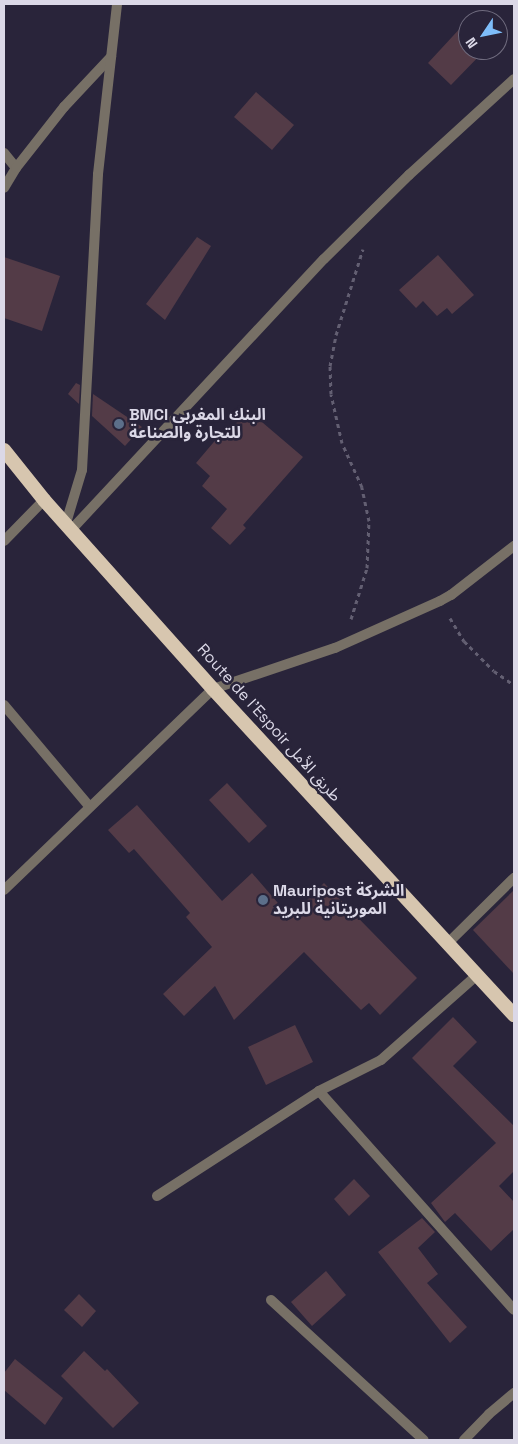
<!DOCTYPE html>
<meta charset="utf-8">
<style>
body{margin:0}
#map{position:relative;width:518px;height:1444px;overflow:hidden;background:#29243a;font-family:"Space Grotesk","Noto Sans Arabic",sans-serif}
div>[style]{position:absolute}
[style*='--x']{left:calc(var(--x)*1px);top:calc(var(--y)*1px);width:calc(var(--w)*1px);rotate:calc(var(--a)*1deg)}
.building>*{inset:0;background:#533b47}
.path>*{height:3px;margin-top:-1.5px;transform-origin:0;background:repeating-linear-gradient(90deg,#635f72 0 4px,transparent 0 8px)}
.service>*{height:10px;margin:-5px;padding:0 5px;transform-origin:5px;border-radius:5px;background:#777066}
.minor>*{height:10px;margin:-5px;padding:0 5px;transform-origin:5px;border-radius:5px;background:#777066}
.trunk>*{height:14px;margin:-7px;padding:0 7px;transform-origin:7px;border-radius:7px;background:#d7c6af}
.dots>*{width:14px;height:14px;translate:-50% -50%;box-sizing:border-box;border:2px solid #29243a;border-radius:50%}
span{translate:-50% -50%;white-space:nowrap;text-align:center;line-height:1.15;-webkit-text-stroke:5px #29243a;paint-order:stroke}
.poi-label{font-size:16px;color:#dbd8e7;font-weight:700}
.left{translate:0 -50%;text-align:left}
.street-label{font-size:16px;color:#dbd8e7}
.frame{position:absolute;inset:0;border:5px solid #dbd8e7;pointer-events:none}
.north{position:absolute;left:458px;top:10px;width:50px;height:50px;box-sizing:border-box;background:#29243a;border:1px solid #706c7f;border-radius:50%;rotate:236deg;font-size:14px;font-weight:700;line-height:20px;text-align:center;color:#dbd8e7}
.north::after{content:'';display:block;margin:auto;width:18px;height:22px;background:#7ebdf9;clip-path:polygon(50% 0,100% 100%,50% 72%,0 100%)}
</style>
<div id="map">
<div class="building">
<i style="clip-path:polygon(464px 24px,468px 28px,468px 50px,485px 50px,451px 85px,428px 63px)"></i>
<i style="clip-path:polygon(256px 92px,294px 125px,272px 150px,234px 117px)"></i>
<i style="clip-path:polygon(197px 237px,211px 246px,165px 320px,146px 304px)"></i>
<i style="clip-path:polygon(438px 255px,474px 295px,452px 314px,447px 308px,437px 316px,423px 301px,416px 308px,399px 290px)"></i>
<i style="clip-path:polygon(4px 257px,60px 276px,42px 331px,4px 318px)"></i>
<i style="clip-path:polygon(76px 383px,80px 385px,79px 404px,68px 394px)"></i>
<i style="clip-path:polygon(93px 394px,142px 427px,125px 446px,92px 416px)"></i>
<i style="clip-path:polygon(248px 410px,303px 457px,243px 525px,246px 528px,230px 545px,211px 528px,227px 509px,202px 486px,210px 476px,196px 463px,224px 430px,227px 433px)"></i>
<i style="clip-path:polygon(227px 783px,267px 826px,249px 843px,209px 800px)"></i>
<i style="clip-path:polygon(137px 805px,222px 901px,252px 873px,290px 917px,324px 883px,417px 978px,380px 1015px,369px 1003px,361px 1010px,304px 952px,234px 1020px,215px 986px,184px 1016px,163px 994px,212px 947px,186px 917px,190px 913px,134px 849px,129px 853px,108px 830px)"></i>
<i style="clip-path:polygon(514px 890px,514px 974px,473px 930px)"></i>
<i style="clip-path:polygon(453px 1017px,477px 1042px,453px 1066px,514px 1126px,514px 1171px,499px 1186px,514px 1202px,514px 1229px,491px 1251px,455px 1213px,445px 1222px,431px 1203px,496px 1143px,412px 1058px)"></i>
<i style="clip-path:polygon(295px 1025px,313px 1062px,266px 1085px,248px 1047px)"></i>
<i style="clip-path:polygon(354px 1179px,370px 1196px,349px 1216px,334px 1199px)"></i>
<i style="clip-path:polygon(422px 1218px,435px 1232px,418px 1248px,438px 1274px,427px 1283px,467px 1327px,450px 1343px,378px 1252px)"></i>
<i style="clip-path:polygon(326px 1271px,346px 1295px,312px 1326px,291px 1302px)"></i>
<i style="clip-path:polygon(79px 1294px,96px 1311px,82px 1327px,64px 1310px)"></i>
<i style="clip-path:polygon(84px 1351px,105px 1371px,107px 1369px,139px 1403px,113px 1428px,61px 1376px)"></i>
<i style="clip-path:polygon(15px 1359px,63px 1398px,45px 1425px,4px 1390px,4px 1373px)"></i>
</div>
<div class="path">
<i style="--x:450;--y:618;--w:27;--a:59"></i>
<i style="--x:464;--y:641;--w:42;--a:45"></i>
<i style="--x:494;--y:671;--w:24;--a:35"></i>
<i style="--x:351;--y:619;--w:53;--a:-72.6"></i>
<i style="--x:367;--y:568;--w:47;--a:-87.6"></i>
<i style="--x:369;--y:521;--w:35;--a:-102"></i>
<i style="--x:362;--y:487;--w:48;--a:-114.4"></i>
<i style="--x:342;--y:443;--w:50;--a:-102.7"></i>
<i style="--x:331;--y:394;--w:28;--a:-92"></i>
<i style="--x:330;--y:366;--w:32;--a:-79"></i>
<i style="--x:336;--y:335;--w:90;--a:-72.6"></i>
</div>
<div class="service">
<i style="--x:4;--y:541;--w:57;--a:-45.7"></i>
<i style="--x:4;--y:705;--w:133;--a:49.9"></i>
</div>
<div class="minor">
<i style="--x:4;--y:153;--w:19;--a:51"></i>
<i style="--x:16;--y:168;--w:23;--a:121"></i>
<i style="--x:16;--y:168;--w:78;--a:-51.8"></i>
<i style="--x:64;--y:107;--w:69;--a:-46.8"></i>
<i style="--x:66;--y:523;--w:55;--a:-73.2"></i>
<i style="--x:82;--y:470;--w:296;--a:-86.9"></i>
<i style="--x:98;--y:174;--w:171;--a:-83.6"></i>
<i style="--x:72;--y:529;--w:369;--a:-47"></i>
<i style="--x:324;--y:259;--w:120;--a:-44.7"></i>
<i style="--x:409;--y:175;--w:142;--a:-42.4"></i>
<i style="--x:4;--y:890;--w:290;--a:-43.9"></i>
<i style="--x:213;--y:689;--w:129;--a:-18.6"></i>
<i style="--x:335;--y:648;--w:115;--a:-24.1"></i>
<i style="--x:440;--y:601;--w:13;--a:-29"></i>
<i style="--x:451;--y:595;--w:80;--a:-37.9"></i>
<i style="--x:448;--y:943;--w:93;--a:-44.6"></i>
<i style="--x:319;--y:1091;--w:293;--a:48.3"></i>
<i style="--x:157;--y:1196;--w:193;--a:-32.9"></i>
<i style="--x:319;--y:1091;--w:69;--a:-26.6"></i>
<i style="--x:381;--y:1060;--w:128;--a:-41.5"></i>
<i style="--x:271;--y:1300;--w:207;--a:42.5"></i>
<i style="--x:464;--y:1440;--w:36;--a:-46"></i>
<i style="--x:489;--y:1414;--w:33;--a:-40"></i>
</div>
<div class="trunk">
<i style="--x:4;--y:450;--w:64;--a:51.3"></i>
<i style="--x:44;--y:500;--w:254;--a:48.2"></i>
<i style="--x:213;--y:689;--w:444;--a:47.3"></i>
</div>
<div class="dots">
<i style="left:119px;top:424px;background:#5c6f8a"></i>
<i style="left:263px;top:900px;background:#5c6f8a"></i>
</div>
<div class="poi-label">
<span class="left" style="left:129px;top:424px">BMCI البنك المغربي<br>للتجارة والصناعة</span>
<span class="left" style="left:273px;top:900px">Mauripost الشركة<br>الموريتانية للبريد</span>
</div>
<div class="street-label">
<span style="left:269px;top:723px;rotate:48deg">Route de l’Espoir طريق الأمل</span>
</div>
<div class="frame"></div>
<div class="north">N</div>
</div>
